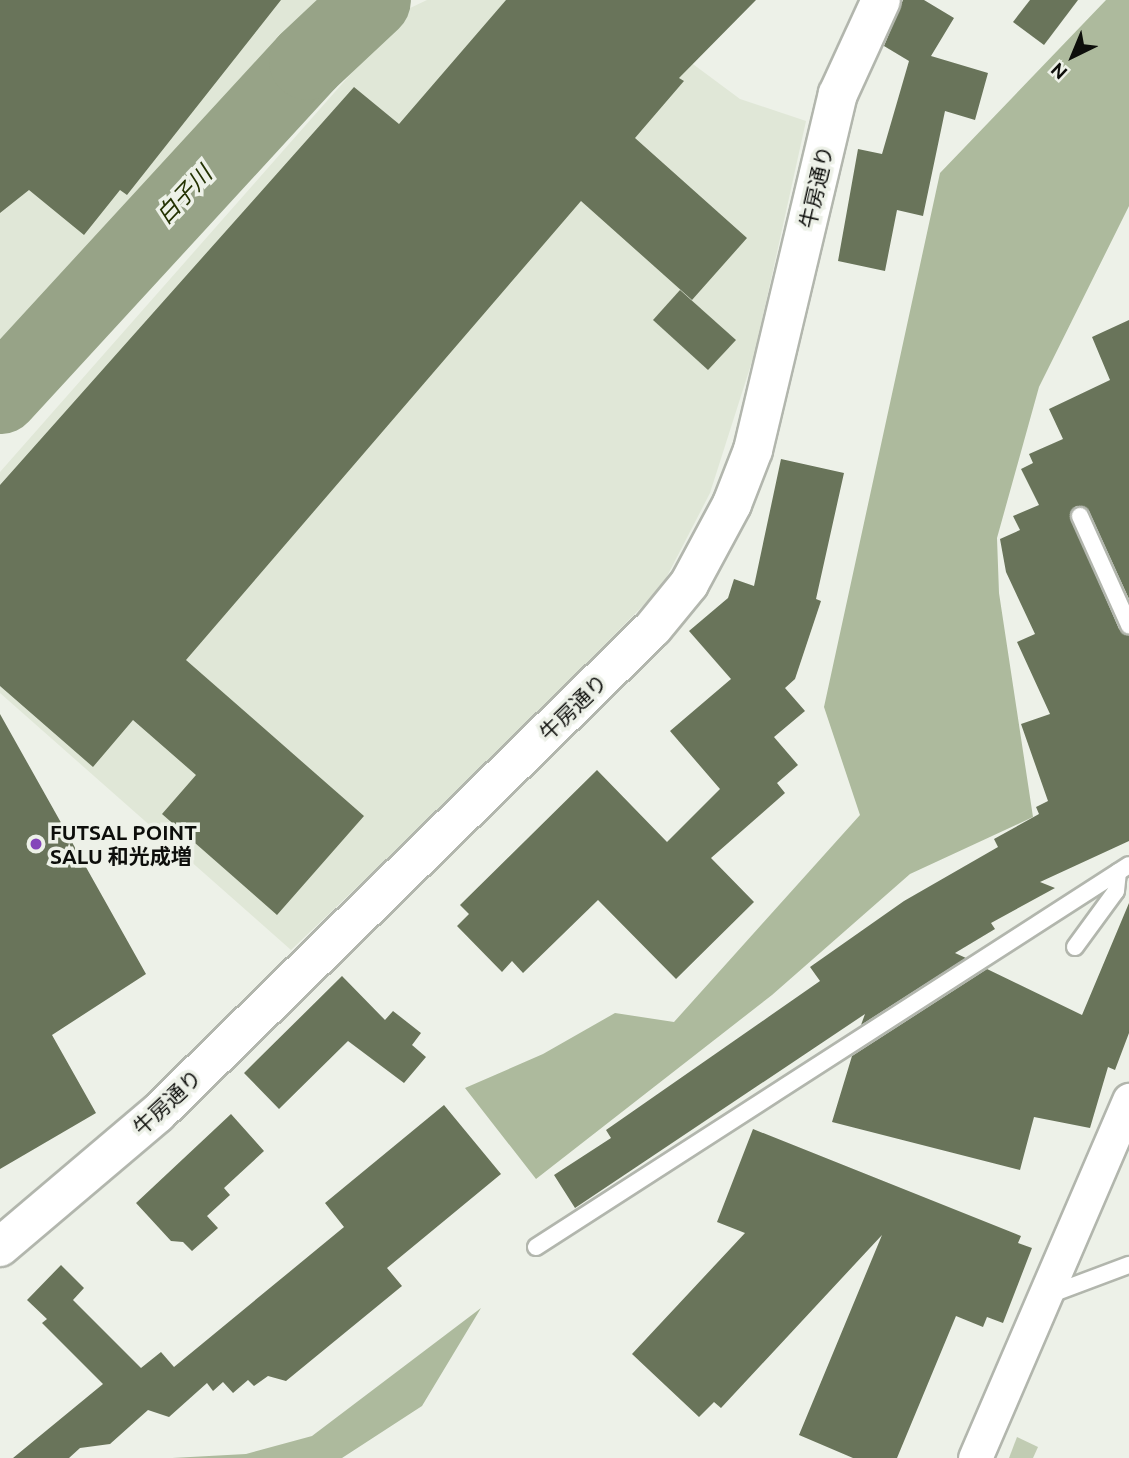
<!DOCTYPE html>
<meta charset="utf-8">
<style>
body{margin:0}
#map{position:relative;width:1129px;height:1458px;overflow:hidden;background:#edf1e8;font-family:Ubuntu,"Noto Sans JP",sans-serif}
div>[style]{position:absolute}
[style*='--x']{left:calc(var(--x)*1px);top:calc(var(--y)*1px);width:calc(var(--w)*1px);rotate:calc(var(--a)*1deg)}
.built>*{inset:0;background:#e0e7d7}
.green>*{inset:0;background:#c1ccb3}
.forest>*{inset:0;background:#adba9d}
.river>*{height:77px;margin:-38.5px;padding:0 38.5px;transform-origin:38.5px;border-radius:38.5px;background:#97a387}
.building>*{inset:0;background:#69745a}
.roads{filter:drop-shadow(2px 0 #b2b6ad) drop-shadow(-2px 0 #b2b6ad) drop-shadow(0 2px #b2b6ad) drop-shadow(0 -2px #b2b6ad)}
.service>*{height:16px;margin:-8px;padding:0 8px;transform-origin:8px;border-radius:8px;background:#fff}
.minor>*{height:33px;margin:-16.5px;padding:0 16.5px;transform-origin:16.5px;border-radius:16.5px;background:#fff}
.tertiary>*{height:38px;margin:-19px;padding:0 19px;transform-origin:19px;border-radius:19px;background:#fff}
.dots>*{width:19px;height:19px;translate:-50% -50%;box-sizing:border-box;border:4px solid #edf1e8;border-radius:50%}
span{translate:-50% -50%;white-space:nowrap;text-align:center;line-height:1.15;-webkit-text-stroke:7px #edf1e8;paint-order:stroke}
.street-label{font-size:21px;color:#0d0e0b}
.poi-label{font-size:21px;color:#0d0e0b;font-weight:700}
.left{translate:0 -50%;text-align:left}
.water-label{font-size:23px;color:#233202;font-style:italic}
.north{position:absolute;left:1038px;top:21px;width:70px;height:70px;-webkit-text-stroke:5px #edf1e8;paint-order:stroke;rotate:223deg;font-size:19px;font-weight:700;line-height:28px;text-align:center;color:#0d0e0b}
.north::after{content:'';display:block;margin:auto;width:24px;height:32px;background:#0d0e0b;clip-path:polygon(50% 0,100% 100%,50% 72%,0 100%)}
</style>
<div id="map">
<div class="built">
<i style="clip-path:polygon(0 0,329px 0,302px 19px,123px 222px,0 351px)"></i>
<i style="clip-path:polygon(427px 0,614px 0,612px 4px,740px 99px,806px 121px,755px 352px,710px 493px,662px 586px,515px 737px,291px 950px,0 693px,0 472px,408px 9px)"></i>
</div>
<div class="green">
<i style="clip-path:polygon(1017px 1437px,1038px 1447px,1033px 1458px,1009px 1458px)"></i>
</div>
<div class="forest">
<i style="clip-path:polygon(1106px 0,1129px 0,1129px 206px,1039px 387px,997px 538px,999px 593px,1033px 817px,910px 874px,772px 995px,536px 1179px,465px 1088px,543px 1054px,615px 1013px,674px 1022px,860px 815px,824px 707px,940px 173px)"></i>
<i style="clip-path:polygon(481px 1308px,422px 1406px,342px 1458px,172px 1458px,246px 1454px,312px 1436px)"></i>
</div>
<div class="river">
<i style="--x:0;--y:395;--w:454;--a:-47.4"></i>
<i style="--x:307;--y:61;--w:89;--a:-43.2"></i>
</div>
<div class="building">
<i style="clip-path:polygon(0 0,281px 0,127px 195px,120px 190px,84px 235px,29px 190px,0 213px)"></i>
<i style="clip-path:polygon(506px 0,756px 0,679px 78px,684px 81px,635px 138px,747px 238px,692px 300px,581px 201px,186px 660px,364px 816px,277px 915px,162px 814px,196px 775px,133px 720px,93px 767px,0 686px,0 485px,354px 87px,399px 124px)"></i>
<i style="clip-path:polygon(903px 0,924px 0,954px 18px,931px 56px,988px 73px,975px 120px,945px 111px,923px 216px,897px 210px,885px 271px,838px 261px,858px 149px,882px 154px,909px 61px,884px 46px)"></i>
<i style="clip-path:polygon(1030px 0,1078px 0,1044px 45px,1013px 22px)"></i>
<i style="clip-path:polygon(680px 290px,736px 340px,708px 370px,653px 320px)"></i>
<i style="clip-path:polygon(1129px 320px,1129px 599px,1089px 511px,1076px 506px,1070px 516px,1119px 629px,1129px 635px,1129px 841px,1040px 882px,1055px 888px,991px 923px,995px 929px,955px 953px,966px 958px,861px 1025px,865px 1014px,575px 1208px,554px 1175px,611px 1138px,606px 1130px,820px 981px,810px 967px,904px 901px,998px 847px,994px 839px,1039px 814px,1036px 807px,1048px 801px,1021px 724px,1050px 714px,1017px 642px,1035px 634px,1006px 572px,1000px 539px,1020px 530px,1013px 516px,1039px 505px,1021px 469px,1033px 463px,1029px 454px,1063px 439px,1049px 409px,1110px 380px,1092px 337px)"></i>
<i style="clip-path:polygon(781px 459px,844px 473px,816px 599px,821px 601px,795px 679px,785px 688px,805px 711px,774px 737px,798px 765px,777px 783px,785px 793px,711px 858px,754px 902px,676px 979px,598px 900px,523px 973px,512px 961px,502px 972px,457px 926px,469px 914px,460px 905px,597px 770px,667px 842px,720px 789px,670px 731px,731px 679px,689px 631px,728px 598px,734px 579px,754px 586px)"></i>
<i style="clip-path:polygon(0 714px,146px 974px,52px 1035px,96px 1113px,0 1169px)"></i>
<i style="clip-path:polygon(1129px 903px,1129px 1033px,1115px 1070px,1108px 1067px,1090px 1128px,1034px 1117px,1020px 1170px,832px 1122px,852px 1056px,987px 969px,1082px 1015px)"></i>
<i style="clip-path:polygon(342px 976px,385px 1020px,393px 1011px,421px 1033px,412px 1045px,426px 1057px,404px 1083px,348px 1041px,279px 1109px,244px 1073px)"></i>
<i style="clip-path:polygon(444px 1105px,501px 1174px,387px 1268px,402px 1286px,286px 1381px,268px 1376px,254px 1386px,248px 1380px,233px 1393px,223px 1382px,213px 1391px,207px 1383px,169px 1417px,148px 1410px,110px 1444px,80px 1448px,69px 1458px,13px 1458px,103px 1384px,42px 1323px,47px 1319px,27px 1300px,61px 1265px,84px 1288px,73px 1300px,141px 1368px,161px 1352px,174px 1367px,344px 1227px,325px 1203px)"></i>
<i style="clip-path:polygon(231px 1114px,264px 1151px,224px 1188px,230px 1195px,207px 1216px,218px 1228px,192px 1251px,183px 1242px,171px 1241px,136px 1203px)"></i>
<i style="clip-path:polygon(753px 1129px,1021px 1236px,1018px 1243px,1032px 1248px,1003px 1323px,987px 1317px,983px 1327px,956px 1316px,897px 1458px,853px 1458px,799px 1435px,882px 1235px,721px 1408px,714px 1402px,699px 1417px,632px 1354px,745px 1233px,717px 1222px)"></i>
</div>
<div class="roads">
<div class="service">
<i style="--x:1080;--y:516;--w:120;--a:65.8"></i>
<i style="--x:1075;--y:947;--w:69;--a:-53.8"></i>
<i style="--x:1116;--y:891;--w:19;--a:-84"></i>
<i style="--x:536;--y:1247;--w:705;--a:-32.79"></i>
<i style="--x:1046;--y:1296;--w:89;--a:-20.5"></i>
</div>
<div class="minor">
<i style="--x:975;--y:1458;--w:390;--a:-66.7"></i>
</div>
<div class="tertiary">
<i style="--x:0;--y:1247;--w:206;--a:-40.3"></i>
<i style="--x:157;--y:1114;--w:694;--a:-44.42"></i>
<i style="--x:653;--y:628;--w:57;--a:-50.7"></i>
<i style="--x:689;--y:584;--w:91;--a:-61.7"></i>
<i style="--x:732;--y:504;--w:58;--a:-68.7"></i>
<i style="--x:753;--y:450;--w:366;--a:-76.6"></i>
<i style="--x:838;--y:94;--w:103;--a:-65.4"></i>
</div>
</div>
<div class="dots">
<i style="left:36px;top:844px;background:#8545ba"></i>
</div>
<div class="street-label">
<span style="left:816px;top:187px;rotate:-77deg">牛房通り</span>
<span style="left:573px;top:707px;rotate:-44deg">牛房通り</span>
<span style="left:167px;top:1102px;rotate:-43deg">牛房通り</span>
</div>
<div class="poi-label">
<span class="left" style="left:50px;top:844px">FUTSAL POINT<br>SALU 和光成増</span>
</div>
<div class="water-label">
<span style="left:184px;top:195px;rotate:-47deg">白子川</span>
</div>
<div class="north">N</div>
</div>
